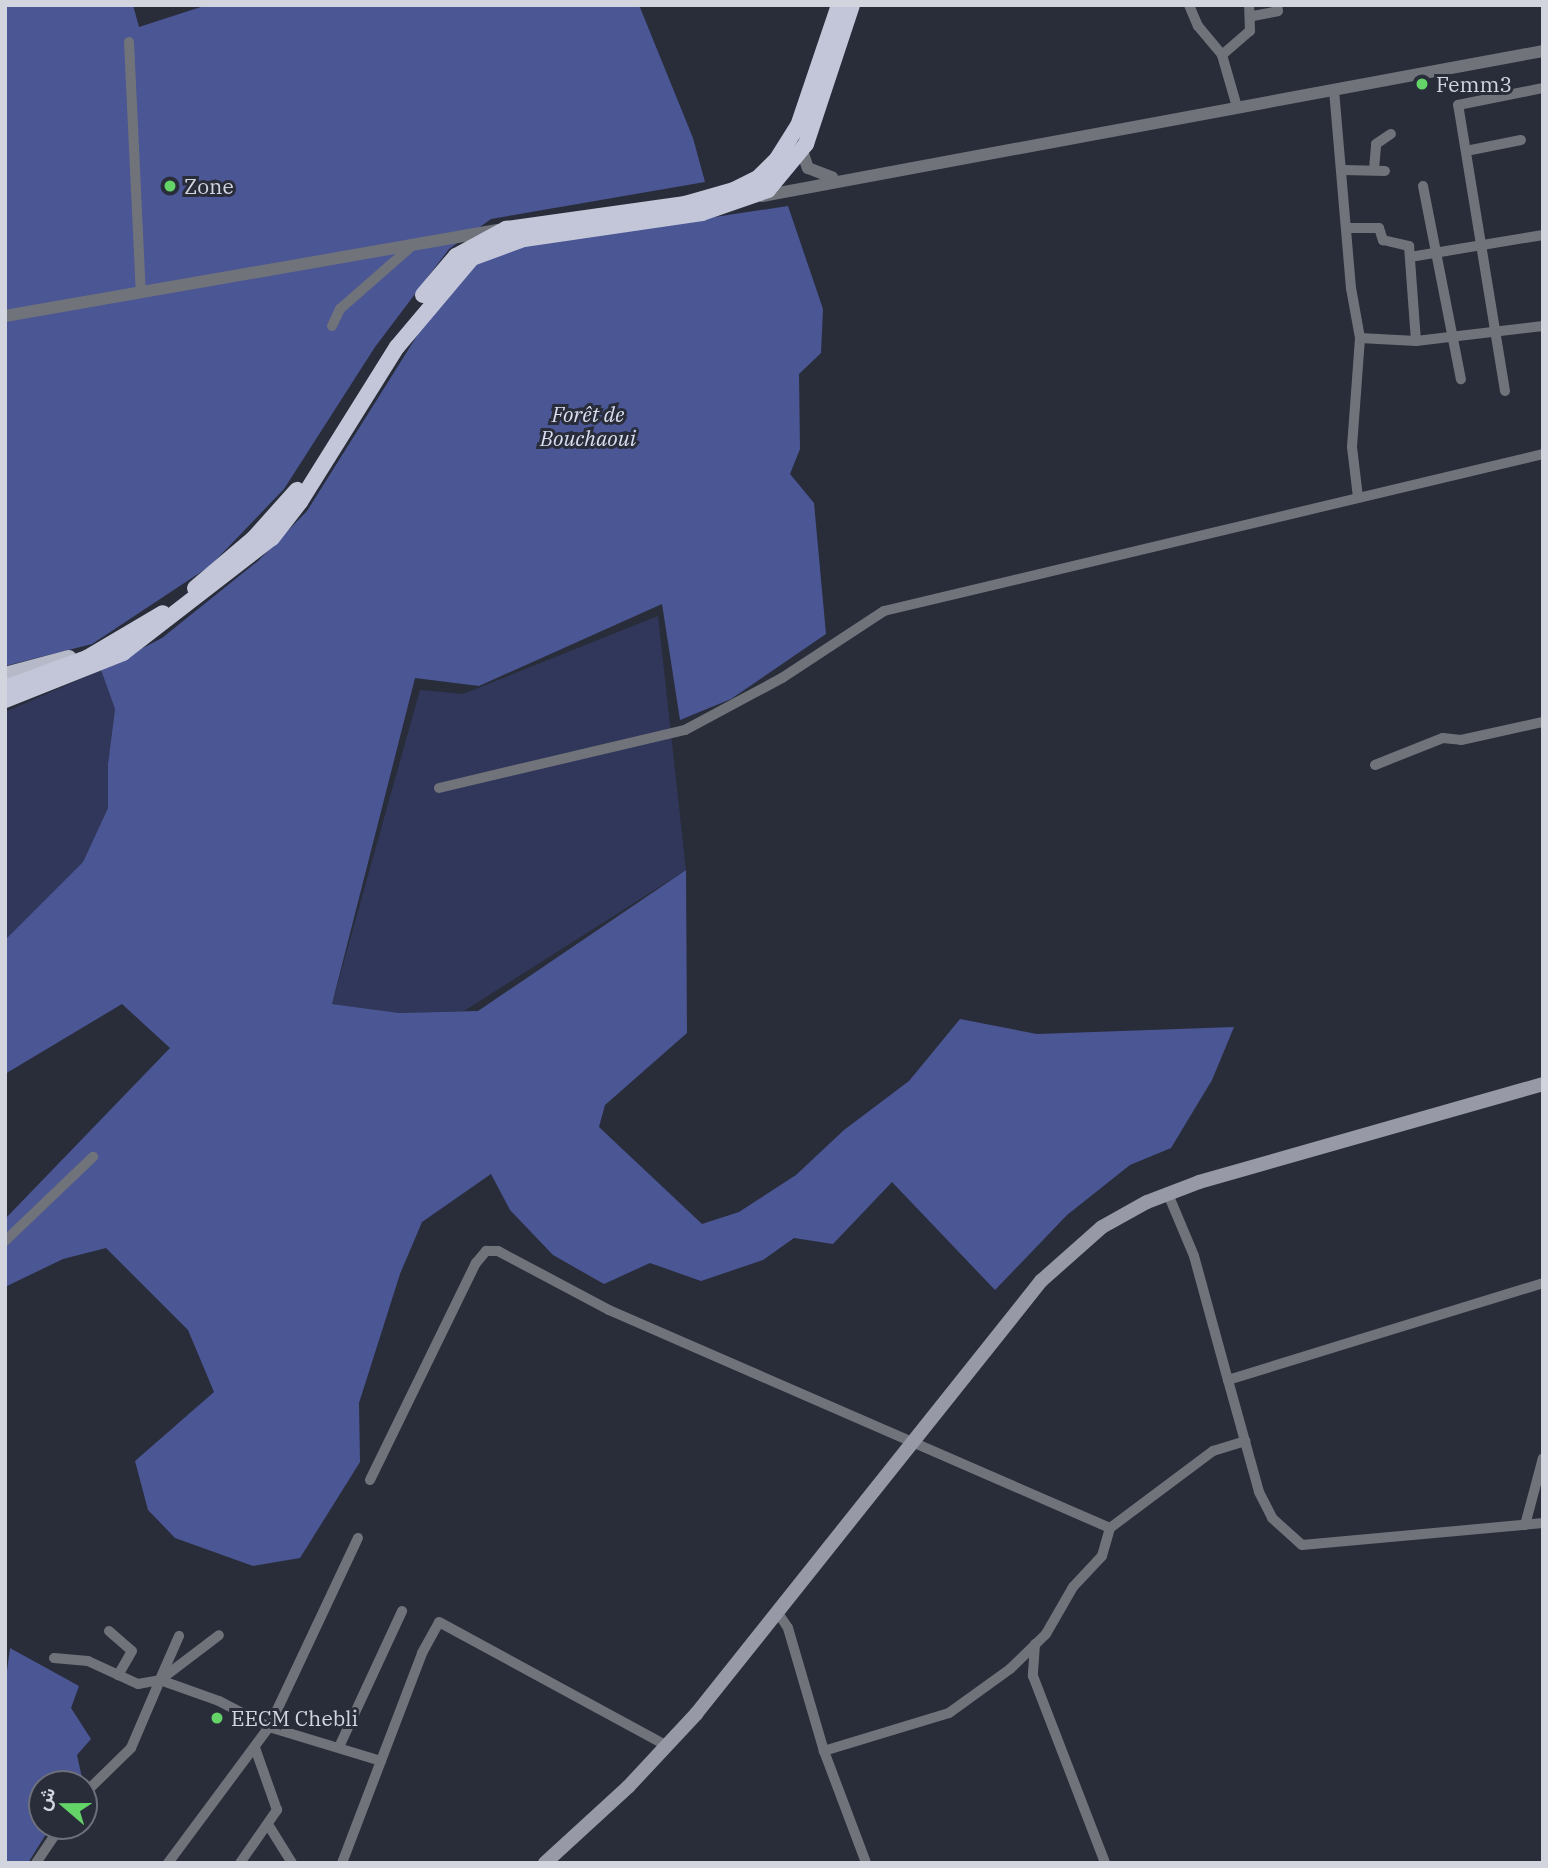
<!DOCTYPE html>
<meta charset="utf-8">
<style>
body{margin:0}
#map{position:relative;width:1548px;height:1868px;overflow:hidden;background:#292d3a;font-family:"IBM Plex Serif",Vazirmatn,serif}
div>[style]{position:absolute}
[style*='--x']{left:calc(var(--x)*1px);top:calc(var(--y)*1px);width:calc(var(--w)*1px);rotate:calc(var(--a)*1deg)}
.green>*{inset:0;background:#30375a}
.forest>*{inset:0;background:#4b5694}
.minor>*{height:10px;margin:-5px;padding:0 5px;transform-origin:5px;border-radius:5px;background:#71737a}
.tertiary>*{height:12px;margin:-6px;padding:0 6px;transform-origin:6px;border-radius:6px;background:#71737a}
.secondary>*{height:14px;margin:-7px;padding:0 7px;transform-origin:7px;border-radius:7px;background:#979aa6}
.primary>*{height:16px;margin:-8px;padding:0 8px;transform-origin:8px;border-radius:8px;background:#b5b9c8}
.trunk>*{height:16px;margin:-8px;padding:0 8px;transform-origin:8px;border-radius:8px;background:#c2c6d8}
.dots>*{width:19px;height:19px;translate:-50% -50%;box-sizing:border-box;border:4px solid #292d3a;border-radius:50%}
span{translate:-50% -50%;white-space:nowrap;text-align:center;line-height:1.15;-webkit-text-stroke:6px #292d3a;paint-order:stroke}
.poi-label{font-size:21px;color:#d2d5de}
.left{translate:0 -50%;text-align:left}
.park-label{font-size:21px;color:#d9def1;font-style:italic}
.frame{position:absolute;inset:0;border:7px solid #d2d5de;pointer-events:none}
.north{position:absolute;left:28px;top:1770px;width:70px;height:70px;box-sizing:border-box;background:#292d3a;border:2px solid #6d707c;border-radius:50%;rotate:290deg;font-size:19px;font-weight:700;line-height:28px;text-align:center;color:#d2d5de}
.north::after{content:'';display:block;margin:auto;width:24px;height:32px;background:#64d468;clip-path:polygon(50% 0,100% 100%,50% 72%,0 100%)}
</style>
<div id="map">
<div class="green">
<i style="clip-path:polygon(658px 616px,686px 870px,464px 1011px,399px 1013px,332px 1004px,420px 690px,463px 694px)"></i>
<i style="clip-path:polygon(101px 670px,115px 709px,108px 764px,108px 808px,83px 862px,5px 940px,5px 712px)"></i>
</div>
<div class="forest">
<i style="clip-path:polygon(5px 5px,133px 5px,139px 27px,207px 5px,639px 5px,693px 138px,705px 182px,491px 219px,449px 249px,375px 347px,284px 489px,210px 566px,92px 644px,5px 666px)"></i>
<i style="clip-path:polygon(788px 206px,823px 309px,821px 353px,799px 374px,800px 449px,790px 474px,814px 503px,826px 634px,731px 699px,680px 720px,662px 604px,479px 686px,415px 678px,332px 1004px,399px 1013px,478px 1011px,686px 870px,687px 1033px,605px 1105px,599px 1127px,702px 1224px,739px 1212px,796px 1175px,844px 1130px,909px 1081px,960px 1019px,1037px 1034px,1234px 1027px,1212px 1080px,1171px 1148px,1130px 1165px,1067px 1215px,995px 1290px,892px 1182px,833px 1244px,794px 1238px,763px 1260px,701px 1281px,650px 1263px,604px 1284px,553px 1255px,510px 1210px,491px 1174px,422px 1222px,400px 1274px,359px 1403px,360px 1462px,300px 1558px,253px 1566px,175px 1538px,148px 1510px,135px 1461px,214px 1392px,188px 1330px,106px 1248px,63px 1259px,5px 1287px,5px 1219px,170px 1048px,122px 1004px,5px 1074px,5px 940px,83px 862px,108px 808px,108px 764px,115px 709px,101px 670px,162px 638px,258px 561px,307px 511px,447px 288px,470px 263px,503px 249px)"></i>
<i style="clip-path:polygon(10px 1648px,79px 1686px,71px 1708px,91px 1739px,77px 1755px,82px 1778px,78px 1784px,42px 1784px,42px 1826px,51px 1826px,28px 1863px,5px 1863px,5px 1686px)"></i>
</div>
<div class="minor">
<i style="--x:1189;--y:5;--w:23;--a:67"></i>
<i style="--x:1198;--y:26;--w:38;--a:50"></i>
<i style="--x:1222;--y:55;--w:54;--a:73.9"></i>
<i style="--x:1253;--y:16;--w:25;--a:-11"></i>
<i style="--x:1278;--y:11;--w:6;--a:-99"></i>
<i style="--x:129;--y:42;--w:250;--a:87.3"></i>
<i style="--x:1222;--y:55;--w:37;--a:-41"></i>
<i style="--x:1250;--y:31;--w:26;--a:-92"></i>
<i style="--x:1334;--y:90;--w:199;--a:85.1"></i>
<i style="--x:1351;--y:288;--w:51;--a:79.8"></i>
<i style="--x:1360;--y:338;--w:109;--a:94.2"></i>
<i style="--x:1352;--y:447;--w:50;--a:83.2"></i>
<i style="--x:1466;--y:151;--w:56;--a:-11.3"></i>
<i style="--x:1374;--y:169;--w:25;--a:-85"></i>
<i style="--x:1376;--y:144;--w:18;--a:-34"></i>
<i style="--x:1344;--y:170;--w:41;--a:1.4"></i>
<i style="--x:1423;--y:186;--w:197;--a:78.9"></i>
<i style="--x:1348;--y:228;--w:31;--a:0"></i>
<i style="--x:1379;--y:228;--w:13;--a:72"></i>
<i style="--x:1383;--y:240;--w:27;--a:13"></i>
<i style="--x:1409;--y:246;--w:95;--a:85.8"></i>
<i style="--x:1410;--y:257;--w:135;--a:-9.4"></i>
<i style="--x:332;--y:326;--w:19;--a:-65"></i>
<i style="--x:340;--y:309;--w:97;--a:-41.2"></i>
<i style="--x:1360;--y:338;--w:56;--a:3.1"></i>
<i style="--x:1416;--y:341;--w:128;--a:-6.7"></i>
<i style="--x:1505;--y:391;--w:290;--a:-99.3"></i>
<i style="--x:1458;--y:105;--w:87;--a:-11.3"></i>
<i style="--x:1375;--y:765;--w:73;--a:-21.7"></i>
<i style="--x:1443;--y:738;--w:18;--a:6"></i>
<i style="--x:1461;--y:740;--w:84;--a:-12.4"></i>
<i style="--x:439;--y:788;--w:253;--a:-13.3"></i>
<i style="--x:685;--y:730;--w:110;--a:-28.2"></i>
<i style="--x:782;--y:678;--w:122;--a:-33.3"></i>
<i style="--x:884;--y:611;--w:677;--a:-13.4"></i>
<i style="--x:1168;--y:1194;--w:67;--a:67.2"></i>
<i style="--x:1194;--y:1256;--w:129;--a:74.7"></i>
<i style="--x:1228;--y:1380;--w:330;--a:-17.1"></i>
<i style="--x:5;--y:1241;--w:122;--a:-43.7"></i>
<i style="--x:1228;--y:1380;--w:116;--a:74.5"></i>
<i style="--x:1259;--y:1492;--w:29;--a:63"></i>
<i style="--x:1272;--y:1518;--w:40;--a:42"></i>
<i style="--x:1302;--y:1545;--w:242;--a:-5.2"></i>
<i style="--x:370;--y:1480;--w:242;--a:-64"></i>
<i style="--x:476;--y:1263;--w:16;--a:-50"></i>
<i style="--x:486;--y:1251;--w:12;--a:0"></i>
<i style="--x:498;--y:1251;--w:126;--a:28"></i>
<i style="--x:609;--y:1310;--w:546;--a:23.52"></i>
<i style="--x:1110;--y:1528;--w:29;--a:106"></i>
<i style="--x:1102;--y:1556;--w:42;--a:133.1"></i>
<i style="--x:1073;--y:1587;--w:54;--a:119.9"></i>
<i style="--x:1046;--y:1634;--w:50;--a:135.8"></i>
<i style="--x:1010;--y:1669;--w:75;--a:144.2"></i>
<i style="--x:949;--y:1713;--w:131;--a:163.1"></i>
<i style="--x:1525;--y:1525;--w:69;--a:-75"></i>
<i style="--x:1110;--y:1528;--w:129;--a:-36.8"></i>
<i style="--x:1213;--y:1451;--w:34;--a:-17"></i>
<i style="--x:778;--y:1613;--w:18;--a:56"></i>
<i style="--x:788;--y:1628;--w:128;--a:73.7"></i>
<i style="--x:824;--y:1751;--w:120;--a:69.4"></i>
<i style="--x:109;--y:1631;--w:30;--a:41"></i>
<i style="--x:132;--y:1651;--w:28;--a:120"></i>
<i style="--x:1035;--y:1644;--w:32;--a:94"></i>
<i style="--x:1033;--y:1676;--w:200;--a:68.9"></i>
<i style="--x:54;--y:1658;--w:34;--a:5"></i>
<i style="--x:88;--y:1661;--w:55;--a:24.7"></i>
<i style="--x:138;--y:1684;--w:22;--a:-10"></i>
<i style="--x:160;--y:1680;--w:63;--a:19.6"></i>
<i style="--x:219;--y:1701;--w:56;--a:27.5"></i>
<i style="--x:269;--y:1727;--w:117;--a:16.9"></i>
<i style="--x:161;--y:1677;--w:45;--a:-66.3"></i>
<i style="--x:339;--y:1747;--w:150;--a:-65.1"></i>
<i style="--x:84;--y:1794;--w:66;--a:-44.4"></i>
<i style="--x:131;--y:1748;--w:74;--a:-66.9"></i>
<i style="--x:160;--y:1680;--w:74;--a:-37.3"></i>
<i style="--x:269;--y:1826;--w:44;--a:58.1"></i>
<i style="--x:36;--y:1863;--w:45;--a:-56"></i>
<i style="--x:168;--y:1863;--w:169;--a:-53.4"></i>
<i style="--x:269;--y:1727;--w:209;--a:-64.8"></i>
<i style="--x:240;--y:1863;--w:65;--a:-55.1"></i>
<i style="--x:277;--y:1810;--w:66;--a:-109.5"></i>
<i style="--x:342;--y:1863;--w:225;--a:-69.1"></i>
<i style="--x:422;--y:1653;--w:35;--a:-61"></i>
<i style="--x:439;--y:1622;--w:260;--a:28.5"></i>
</div>
<div class="tertiary">
<i style="--x:802;--y:151;--w:18;--a:71"></i>
<i style="--x:808;--y:168;--w:26;--a:21"></i>
<i style="--x:762;--y:196;--w:794;--a:-10.52"></i>
<i style="--x:5;--y:316;--w:500;--a:-9.9"></i>
</div>
<div class="secondary">
<i style="--x:545;--y:1863;--w:113;--a:-42.5"></i>
<i style="--x:628;--y:1787;--w:100;--a:-47"></i>
<i style="--x:696;--y:1714;--w:554;--a:-51.45"></i>
<i style="--x:1041;--y:1281;--w:81;--a:-41.5"></i>
<i style="--x:1102;--y:1227;--w:51;--a:-29.1"></i>
<i style="--x:1147;--y:1202;--w:56;--a:-21"></i>
<i style="--x:1199;--y:1182;--w:358;--a:-15.9"></i>
</div>
<div class="primary">
<i style="--x:5;--y:675;--w:66;--a:-14.9"></i>
</div>
<div class="trunk">
<i style="--x:423;--y:295;--w:51;--a:-49.8"></i>
<i style="--x:456;--y:256;--w:57;--a:-28.4"></i>
<i style="--x:506;--y:229;--w:181;--a:-8"></i>
<i style="--x:685;--y:204;--w:51;--a:-15.9"></i>
<i style="--x:734;--y:190;--w:28;--a:-27"></i>
<i style="--x:759;--y:177;--w:25;--a:-45"></i>
<i style="--x:777;--y:159;--w:39;--a:-58"></i>
<i style="--x:798;--y:126;--w:128;--a:-71.3"></i>
<i style="--x:195;--y:588;--w:76;--a:-40.2"></i>
<i style="--x:253;--y:539;--w:66;--a:-48.1"></i>
<i style="--x:5;--y:688;--w:87;--a:-20.1"></i>
<i style="--x:87;--y:658;--w:88;--a:-30.6"></i>
<i style="--x:5;--y:700;--w:127;--a:-21.7"></i>
<i style="--x:123;--y:653;--w:188;--a:-37.7"></i>
<i style="--x:272;--y:538;--w:46;--a:-52.1"></i>
<i style="--x:300;--y:502;--w:183;--a:-58"></i>
<i style="--x:397;--y:347;--w:116;--a:-49.9"></i>
<i style="--x:472;--y:258;--w:55;--a:-20.1"></i>
<i style="--x:524;--y:239;--w:180;--a:-8.3"></i>
<i style="--x:702;--y:213;--w:70;--a:-19.2"></i>
<i style="--x:768;--y:190;--w:60;--a:-50.4"></i>
<i style="--x:806;--y:144;--w:146;--a:-71.7"></i>
</div>
<div class="dots">
<i style="left:1422px;top:84px;background:#64d468"></i>
<i style="left:170px;top:186px;background:#64d468"></i>
<i style="left:217px;top:1718px;background:#64d468"></i>
</div>
<div class="poi-label">
<span class="left" style="left:1436px;top:84px">Femm3</span>
<span class="left" style="left:184px;top:186px">Zone</span>
<span class="left" style="left:231px;top:1718px">EECM Chebli</span>
</div>
<div class="park-label">
<span style="left:588px;top:426px">Forêt de<br>Bouchaoui</span>
</div>
<div class="frame"></div>
<div class="north">ش</div>
</div>
